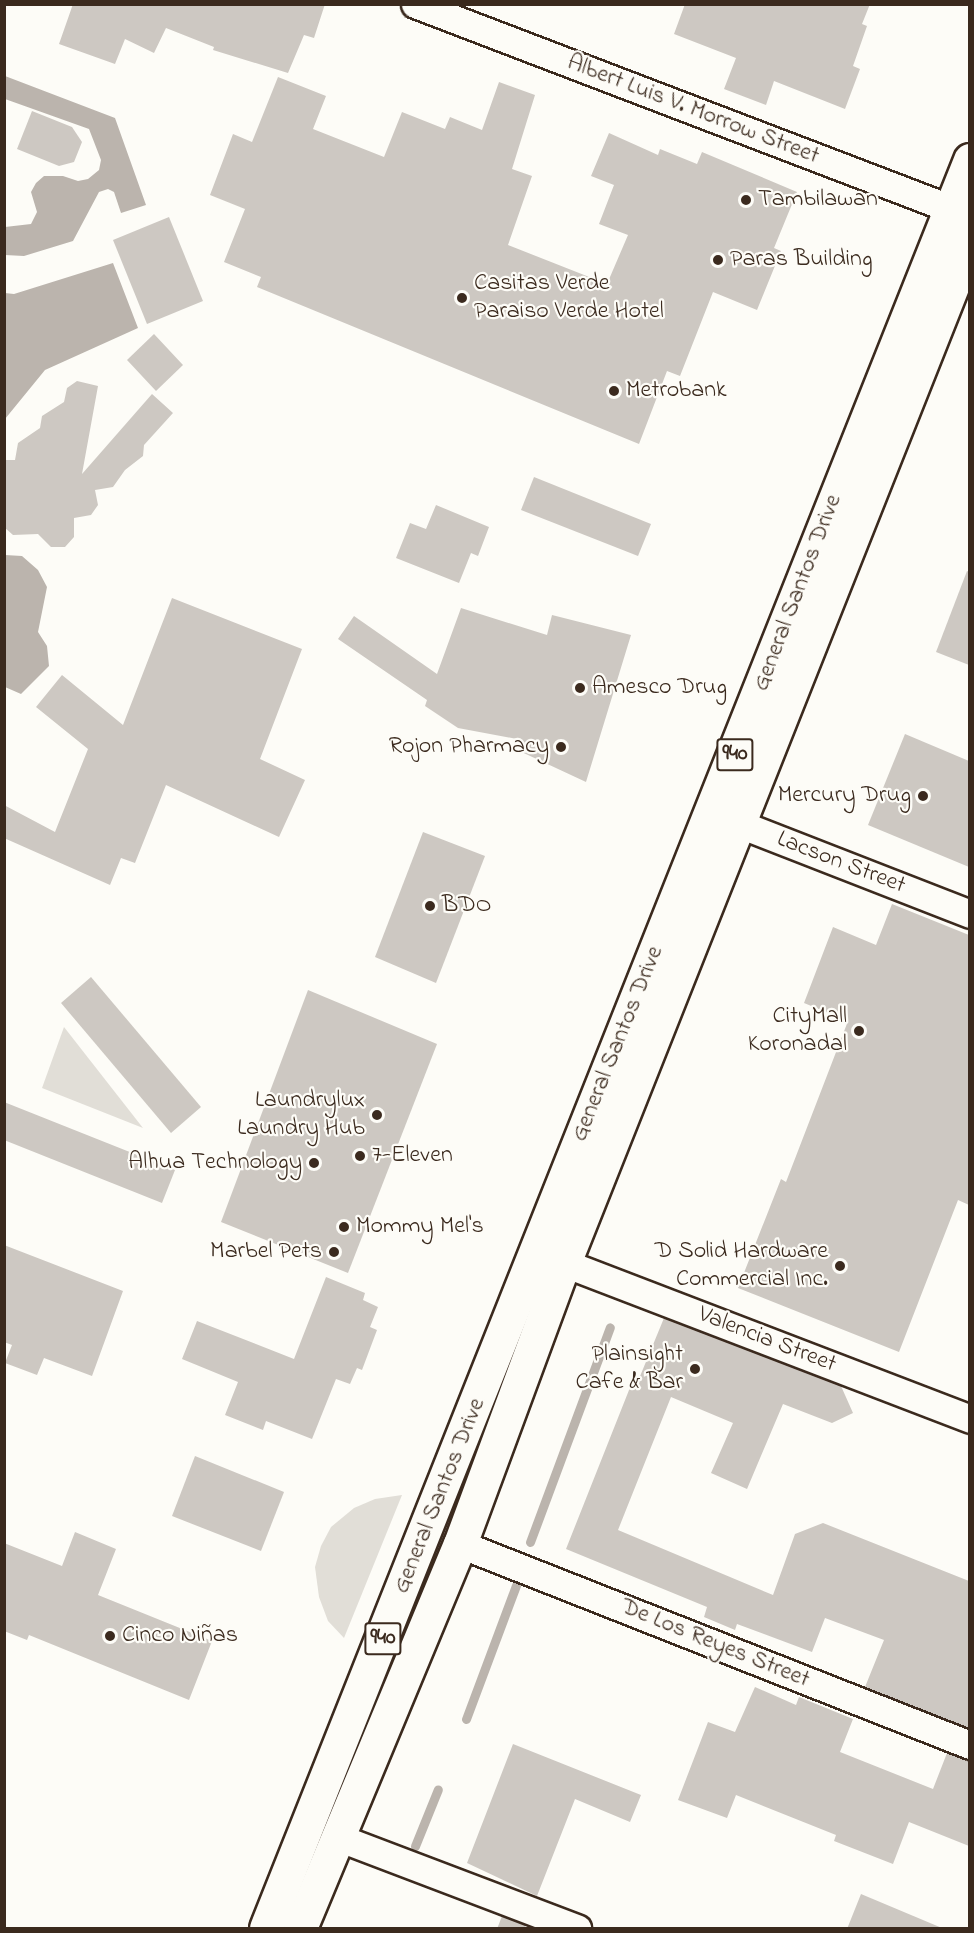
<!DOCTYPE html>
<meta charset="utf-8">
<style>
body{margin:0}
#map{position:relative;width:974px;height:1933px;overflow:hidden;background:#fdfcf7;font-family:"Indie Flower",sans-serif}
div>[style]{position:absolute}
[style*='--x']{left:calc(var(--x)*1px);top:calc(var(--y)*1px);width:calc(var(--w)*1px);rotate:calc(var(--a)*1deg)}
.green>*{inset:0;background:#e1ded7}
.water>*{inset:0;background:#bbb4ad}
.stream>*{height:9px;margin:-4.5px;padding:0 4.5px;transform-origin:4.5px;border-radius:4.5px;background:#bbb4ad}
.building>*{inset:0;background:#cdc8c2}
.roads{filter:drop-shadow(2px 0 #3b2a1e) drop-shadow(-2px 0 #3b2a1e) drop-shadow(0 2px #3b2a1e) drop-shadow(0 -2px #3b2a1e)}
.street>*{height:27px;margin:-13.5px;padding:0 13.5px;transform-origin:13.5px;border-radius:13.5px;background:#fdfcf7}
.highway>*{height:33px;margin:-16.5px;padding:0 16.5px;transform-origin:16.5px;border-radius:16.5px;background:#fdfcf7}
.dots>*{width:16px;height:16px;translate:-50% -50%;box-sizing:border-box;border:3px solid #fdfcf7;border-radius:50%}
span{translate:-50% -50%;white-space:nowrap;text-align:center;line-height:1.15;-webkit-text-stroke:4.5px #fdfcf7;paint-order:stroke}
.shield-label span{padding:2px 4px;background:#fdfcf7;border:2px solid;border-radius:4px;-webkit-text-stroke-width:0}
.shield-label{font-size:22px;color:#3b2a1e;font-weight:700}
.street-label{font-size:24px;color:#3b2a1e}
.poi-label{font-size:24px;color:#3b2a1e}
.left{translate:0 -50%;text-align:left}
.right{translate:-100% -50%;text-align:right}
.frame{position:absolute;inset:0;border:6px solid #3b2a1e;pointer-events:none}
</style>
<div id="map">
<div class="green">
<i style="clip-path:polygon(64px 1027px,143px 1128px,42px 1088px)"></i>
<i style="clip-path:polygon(402px 1495px,344px 1638px,328px 1621px,319px 1597px,315px 1567px,321px 1546px,331px 1527px,354px 1508px,375px 1499px)"></i>
</div>
<div class="water">
<i style="clip-path:polygon(5px 76px,115px 118px,146px 205px,121px 213px,114px 192px,108px 189px,99px 192px,73px 241px,24px 256px,5px 255px,5px 227px,31px 224px,37px 212px,31px 192px,36px 183px,44px 176px,63px 176px,78px 181px,88px 179px,99px 170px,101px 160px,89px 129px,5px 99px)"></i>
<i style="clip-path:polygon(113px 263px,138px 328px,45px 370px,5px 419px,5px 293px,14px 294px)"></i>
<i style="clip-path:polygon(5px 555px,22px 556px,38px 570px,47px 587px,38px 632px,47px 646px,49px 666px,21px 694px,5px 687px)"></i>
</div>
<div class="stream">
<i style="--x:530;--y:1542;--w:229;--a:-69.6"></i>
<i style="--x:466;--y:1719;--w:143;--a:-69.5"></i>
<i style="--x:415;--y:1846;--w:61;--a:-68"></i>
</div>
<div class="building">
<i style="clip-path:polygon(73px 4px,325px 4px,314px 38px,304px 35px,288px 73px,213px 50px,214px 47px,166px 28px,154px 53px,125px 39px,115px 64px,59px 44px)"></i>
<i style="clip-path:polygon(685px 4px,870px 4px,862px 24px,867px 26px,853px 66px,860px 69px,845px 109px,774px 81px,766px 105px,724px 89px,736px 58px,674px 34px)"></i>
<i style="clip-path:polygon(278px 77px,326px 96px,313px 129px,384px 157px,402px 112px,445px 129px,450px 117px,482px 130px,499px 82px,535px 95px,512px 169px,532px 176px,508px 245px,607px 284px,628px 235px,599px 224px,614px 185px,591px 176px,609px 133px,658px 155px,660px 149px,697px 164px,702px 152px,797px 192px,774px 248px,781px 251px,757px 310px,713px 292px,680px 376px,667px 371px,639px 444px,257px 287px,261px 277px,224px 262px,245px 209px,210px 195px,233px 134px,252px 142px)"></i>
<i style="clip-path:polygon(32px 111px,72px 127px,82px 142px,74px 162px,59px 166px,17px 149px)"></i>
<i style="clip-path:polygon(169px 217px,203px 301px,147px 324px,113px 240px)"></i>
<i style="clip-path:polygon(154px 334px,183px 365px,156px 391px,127px 360px)"></i>
<i style="clip-path:polygon(77px 381px,98px 386px,82px 474px,152px 394px,173px 413px,144px 445px,143px 456px,125px 470px,113px 487px,95px 490px,98px 505px,91px 515px,74px 518px,74px 537px,65px 547px,51px 547px,38px 534px,13px 535px,4px 527px,4px 460px,15px 460px,18px 443px,40px 428px,42px 416px,64px 402px,67px 388px)"></i>
<i style="clip-path:polygon(534px 477px,651px 524px,638px 556px,521px 510px)"></i>
<i style="clip-path:polygon(436px 505px,489px 527px,478px 556px,471px 553px,459px 583px,396px 558px,410px 523px,426px 529px)"></i>
<i style="clip-path:polygon(967px 571px,969px 572px,969px 665px,936px 652px)"></i>
<i style="clip-path:polygon(172px 598px,302px 649px,260px 759px,305px 780px,279px 837px,166px 785px,135px 863px,121px 858px,110px 885px,4px 838px,4px 805px,55px 832px,88px 749px,36px 707px,62px 675px,123px 725px)"></i>
<i style="clip-path:polygon(461px 608px,547px 635px,552px 615px,631px 635px,586px 782px,513px 748px,517px 739px,458px 728px,425px 706px,427px 700px,338px 639px,354px 616px,437px 674px)"></i>
<i style="clip-path:polygon(905px 734px,969px 761px,969px 867px,868px 825px)"></i>
<i style="clip-path:polygon(423px 832px,485px 856px,436px 983px,375px 957px)"></i>
<i style="clip-path:polygon(892px 904px,969px 935px,969px 1205px,958px 1200px,899px 1352px,738px 1288px,781px 1179px,786px 1182px,848px 1021px,804px 1003px,833px 927px,876px 945px)"></i>
<i style="clip-path:polygon(91px 977px,201px 1107px,171px 1133px,61px 1003px)"></i>
<i style="clip-path:polygon(308px 990px,437px 1044px,348px 1273px,221px 1222px)"></i>
<i style="clip-path:polygon(4px 1102px,175px 1170px,162px 1203px,4px 1140px)"></i>
<i style="clip-path:polygon(4px 1245px,123px 1291px,92px 1376px,44px 1358px,37px 1375px,5px 1363px,12px 1345px,4px 1342px)"></i>
<i style="clip-path:polygon(326px 1277px,365px 1293px,363px 1300px,378px 1307px,370px 1327px,377px 1330px,362px 1370px,357px 1368px,350px 1384px,336px 1379px,312px 1439px,266px 1421px,263px 1430px,225px 1415px,238px 1382px,182px 1359px,197px 1321px,294px 1359px)"></i>
<i style="clip-path:polygon(664px 1318px,841px 1386px,853px 1413px,832px 1423px,783px 1404px,747px 1489px,711px 1473px,733px 1423px,671px 1397px,618px 1530px,773px 1595px,795px 1534px,823px 1523px,969px 1581px,969px 1728px,865px 1687px,884px 1640px,825px 1618px,812px 1652px,737px 1624px,735px 1630px,704px 1617px,707px 1607px,566px 1549px,631px 1385px,636px 1386px)"></i>
<i style="clip-path:polygon(195px 1456px,284px 1492px,261px 1551px,172px 1516px)"></i>
<i style="clip-path:polygon(75px 1532px,116px 1549px,98px 1595px,212px 1641px,189px 1700px,29px 1635px,27px 1640px,4px 1631px,4px 1543px,62px 1566px)"></i>
<i style="clip-path:polygon(755px 1687px,796px 1705px,799px 1697px,853px 1719px,840px 1752px,933px 1789px,947px 1753px,969px 1760px,969px 1846px,909px 1822px,893px 1864px,834px 1841px,836px 1835px,736px 1795px,727px 1818px,678px 1800px,708px 1722px,735px 1732px)"></i>
<i style="clip-path:polygon(513px 1744px,641px 1795px,630px 1822px,575px 1799px,537px 1896px,467px 1863px)"></i>
<i style="clip-path:polygon(861px 1894px,942px 1928px,941px 1929px,847px 1929px)"></i>
<i style="clip-path:polygon(502px 1916px,526px 1925px,524px 1929px,497px 1929px)"></i>
</div>
<div class="roads">
<div class="street">
<i style="--x:415;--y:4;--w:594;--a:20.91"></i>
<i style="--x:719;--y:816;--w:269;--a:21.3"></i>
<i style="--x:564;--y:1263;--w:435;--a:21"></i>
<i style="--x:460;--y:1544;--w:548;--a:21.51"></i>
<i style="--x:337;--y:1837;--w:257;--a:20.8"></i>
</div>
<div class="highway">
<i style="--x:266;--y:1928;--w:1903;--a:-68.29"></i>
<i style="--x:300;--y:1928;--w:416;--a:-67.4"></i>
<i style="--x:460;--y:1544;--w:300;--a:-69.7"></i>
<i style="--x:564;--y:1263;--w:1100;--a:-68.33"></i>
</div>
</div>
<div class="dots">
<i style="left:746px;top:200px;background:#3b2a1e"></i>
<i style="left:718px;top:260px;background:#3b2a1e"></i>
<i style="left:462px;top:298px;background:#3b2a1e"></i>
<i style="left:614px;top:391px;background:#3b2a1e"></i>
<i style="left:580px;top:688px;background:#3b2a1e"></i>
<i style="left:561px;top:747px;background:#3b2a1e"></i>
<i style="left:923px;top:796px;background:#3b2a1e"></i>
<i style="left:430px;top:906px;background:#3b2a1e"></i>
<i style="left:859px;top:1031px;background:#3b2a1e"></i>
<i style="left:377px;top:1115px;background:#3b2a1e"></i>
<i style="left:360px;top:1156px;background:#3b2a1e"></i>
<i style="left:314px;top:1163px;background:#3b2a1e"></i>
<i style="left:344px;top:1227px;background:#3b2a1e"></i>
<i style="left:334px;top:1252px;background:#3b2a1e"></i>
<i style="left:840px;top:1266px;background:#3b2a1e"></i>
<i style="left:695px;top:1369px;background:#3b2a1e"></i>
<i style="left:110px;top:1636px;background:#3b2a1e"></i>
</div>
<div class="shield-label">
<span style="left:735px;top:755px">940</span>
<span style="left:383px;top:1639px">940</span>
</div>
<div class="street-label">
<span style="left:693px;top:110px;rotate:21deg">Albert Luis V. Morrow Street</span>
<span style="left:798px;top:593px;rotate:-69deg">General Santos Drive</span>
<span style="left:841px;top:863px;rotate:21deg">Lacson Street</span>
<span style="left:618px;top:1044px;rotate:-68deg">General Santos Drive</span>
<span style="left:767px;top:1340px;rotate:21deg">Valencia Street</span>
<span style="left:440px;top:1496px;rotate:-68deg">General Santos Drive</span>
<span style="left:715px;top:1644px;rotate:22deg">De Los Reyes Street</span>
</div>
<div class="poi-label">
<span class="left" style="left:758px;top:200px">Tambilawan</span>
<span class="left" style="left:730px;top:260px">Paras Building</span>
<span class="left" style="left:474px;top:298px">Casitas Verde<br>Paraiso Verde Hotel</span>
<span class="left" style="left:626px;top:391px">Metrobank</span>
<span class="left" style="left:592px;top:688px">Amesco Drug</span>
<span class="right" style="left:549px;top:747px">Rojon Pharmacy</span>
<span class="right" style="left:911px;top:796px">Mercury Drug</span>
<span class="left" style="left:442px;top:906px">BDO</span>
<span class="right" style="left:847px;top:1031px">CityMall<br>Koronadal</span>
<span class="right" style="left:365px;top:1115px">Laundrylux<br>Laundry Hub</span>
<span class="left" style="left:372px;top:1156px">7-Eleven</span>
<span class="right" style="left:302px;top:1163px">Alhua Technology</span>
<span class="left" style="left:356px;top:1227px">Mommy Mel's</span>
<span class="right" style="left:322px;top:1252px">Marbel Pets</span>
<span class="right" style="left:828px;top:1266px">D Solid Hardware<br>Commercial Inc.</span>
<span class="right" style="left:683px;top:1369px">Plainsight<br>Cafe &amp; Bar</span>
<span class="left" style="left:122px;top:1636px">Cinco Niñas</span>
</div>
<div class="frame"></div>
</div>
